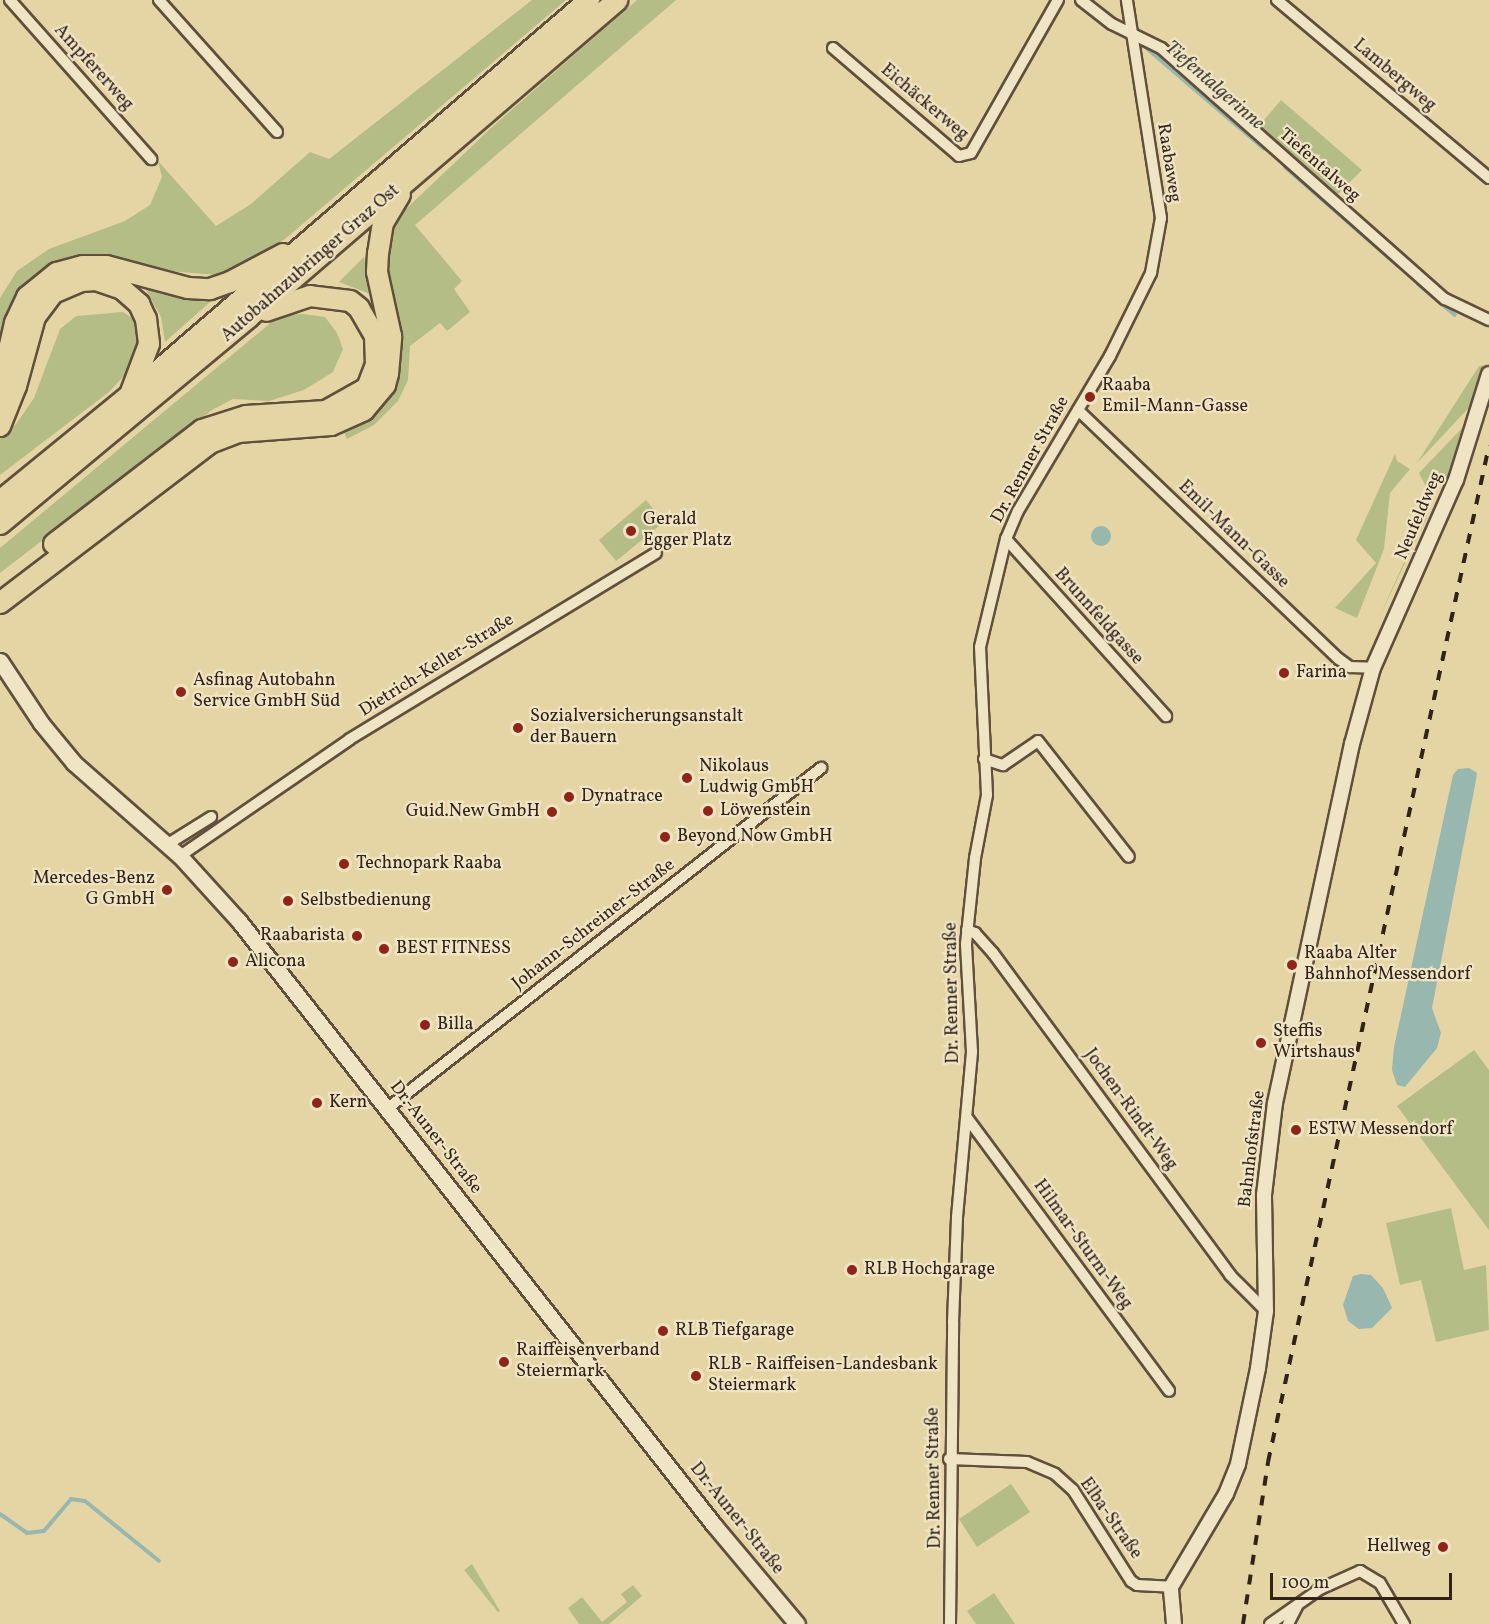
<!DOCTYPE html>
<meta charset="utf-8">
<style>
body{margin:0}
#map{position:relative;width:1489px;height:1624px;overflow:hidden;background:#e6d5a4;font-family:Vollkorn,serif}
div>[style]{position:absolute}
[style*='--x']{left:calc(var(--x)*1px);top:calc(var(--y)*1px);width:calc(var(--w)*1px);rotate:calc(var(--a)*1deg)}
.green>*{inset:0;background:#b4bd86}
.water>*{inset:0;background:#98b7ae}
.round{border-radius:50%}
.stream>*{height:4px;margin:-2px;padding:0 2px;transform-origin:2px;border-radius:2px;background:#98b7ae}
.roads{filter:drop-shadow(2px 0 #5f4f3c) drop-shadow(-2px 0 #5f4f3c) drop-shadow(0 2px #5f4f3c) drop-shadow(0 -2px #5f4f3c)}
.minor>*{height:10px;margin:-5px;padding:0 5px;transform-origin:5px;border-radius:5px;background:#efe4c4}
.tertiary>*{height:14px;margin:-7px;padding:0 7px;transform-origin:7px;border-radius:7px;background:#efe4c4}
.secondary>*{height:15px;margin:-7.5px;padding:0 7.5px;transform-origin:7.5px;border-radius:7.5px;background:#efe4c4}
.motorway>*{height:20px;margin:-10px;padding:0 10px;transform-origin:10px;border-radius:10px;background:#e6d5a4}
.rail>*{height:4px;margin-top:-2px;transform-origin:0;background:repeating-linear-gradient(90deg,#32221a 0 10px,transparent 0 20px)}
.dots>*{width:16px;height:16px;translate:-50% -50%;box-sizing:border-box;border:3px solid #efe4c4;border-radius:50%}
span{translate:-50% -50%;white-space:nowrap;text-align:center;line-height:1.15;-webkit-text-stroke:4.5px #efe4c4;paint-order:stroke}
.street-label{font-size:18px;color:#32221a}
.poi-label{font-size:18px;color:#32221a}
.left{translate:0 -50%;text-align:left}
.right{translate:-100% -50%;text-align:right}
.water-label{font-size:20px;color:#4c473f;font-style:italic}
.scale{position:absolute;left:1270px;top:1573px;width:182px;height:27px;box-sizing:border-box;border:3px solid #32221a;border-top:0;padding-left:8px;font-size:18px;line-height:21px;white-space:nowrap;color:#32221a;-webkit-text-stroke:4px #efe4c4;paint-order:stroke}
</style>
<div id="map">
<div class="green">
<i style="clip-path:polygon(532px 0,566px 0,285px 239px,247px 263px,217px 275px,156px 270px,99px 254px,67px 258px,36px 275px,19px 295px,0 362px,0 298px,17px 271px,49px 249px,125px 221px,150px 205px,162px 177px,158px 161px,216px 226px,251px 204px,310px 152px,329px 159px)"></i>
<i style="clip-path:polygon(637px 0,676px 0,415px 225px,462px 281px,454px 289px,470px 312px,447px 331px,440px 323px,410px 346px,408px 380px,398px 401px,374px 425px,347px 439px,343px 430px,391px 297px,387px 261px,393px 232px,406px 209px,491px 128px)"></i>
<i style="clip-path:polygon(1281px 100px,1362px 170px,1335px 197px,1258px 127px)"></i>
<i style="clip-path:polygon(364px 257px,370px 294px,339px 282px)"></i>
<i style="clip-path:polygon(145px 288px,187px 297px,218px 295px,165px 342px,161px 317px)"></i>
<i style="clip-path:polygon(123px 312px,138px 322px,134px 365px,109px 392px,0 475px,0 437px,16px 424px,34px 398px,60px 329px,76px 316px)"></i>
<i style="clip-path:polygon(303px 314px,325px 317px,337px 333px,343px 349px,333px 372px,304px 390px,269px 401px,233px 399px,212px 410px,0 573px,0 548px,280px 315px)"></i>
<i style="clip-path:polygon(1479px 366px,1484px 366px,1476px 400px,1417px 463px)"></i>
<i style="clip-path:polygon(1465px 425px,1451px 475px,1438px 485px,1426px 487px,1419px 473px)"></i>
<i style="clip-path:polygon(1395px 454px,1397px 461px,1410px 469px,1390px 493px,1384px 549px,1357px 618px,1335px 608px,1376px 563px,1356px 540px)"></i>
<i style="clip-path:polygon(646px 500px,664px 522px,616px 561px,599px 540px)"></i>
<i style="clip-path:polygon(1425px 501px,1427px 517px,1377px 622px,1415px 538px,1418px 508px)"></i>
<i style="clip-path:polygon(1474px 1050px,1489px 1070px,1489px 1230px,1397px 1106px)"></i>
<i style="clip-path:polygon(1451px 1208px,1464px 1270px,1486px 1265px,1489px 1330px,1436px 1342px,1421px 1280px,1400px 1285px,1386px 1223px)"></i>
<i style="clip-path:polygon(1011px 1484px,1030px 1512px,977px 1547px,959px 1519px)"></i>
<i style="clip-path:polygon(472px 1564px,500px 1611px,498px 1612px,464px 1570px)"></i>
<i style="clip-path:polygon(633px 1585px,642px 1596px,609px 1624px,579px 1624px,568px 1608px,582px 1597px,602px 1622px,627px 1602px,621px 1594px)"></i>
<i style="clip-path:polygon(994px 1593px,1015px 1624px,976px 1624px,967px 1611px)"></i>
</div>
<div class="water">
<i class="round" style="left:1091px;top:526px;width:20px;height:20px"></i>
<i style="clip-path:polygon(1469px 768px,1477px 773px,1476px 780px,1432px 1008px,1441px 1033px,1437px 1048px,1405px 1087px,1397px 1085px,1392px 1070px,1394px 1047px,1453px 775px,1458px 769px)"></i>
<i style="clip-path:polygon(1361px 1274px,1371px 1275px,1383px 1288px,1392px 1308px,1372px 1328px,1359px 1329px,1348px 1321px,1343px 1305px,1353px 1276px)"></i>
</div>
<div class="stream">
<i style="--x:1144;--y:46;--w:158;--a:40.6"></i>
<i style="--x:1285;--y:167;--w:150;--a:41.2"></i>
<i style="--x:1418;--y:284;--w:48;--a:40"></i>
<i style="--x:0;--y:1514;--w:33;--a:35"></i>
<i style="--x:27;--y:1533;--w:17;--a:-7"></i>
<i style="--x:44;--y:1531;--w:42;--a:-49.8"></i>
<i style="--x:71;--y:1499;--w:14;--a:8"></i>
<i style="--x:85;--y:1501;--w:95;--a:39"></i>
</div>
<div class="roads">
<div class="minor">
<i style="--x:10;--y:0;--w:213;--a:48.4"></i>
<i style="--x:159;--y:0;--w:177;--a:48.2"></i>
<i style="--x:1081;--y:0;--w:39;--a:38"></i>
<i style="--x:1112;--y:24;--w:55;--a:26.1"></i>
<i style="--x:1161;--y:48;--w:379;--a:41.5"></i>
<i style="--x:1445;--y:299;--w:49;--a:25.5"></i>
<i style="--x:1277;--y:0;--w:277;--a:40"></i>
<i style="--x:833;--y:48;--w:166;--a:40.6"></i>
<i style="--x:959;--y:156;--w:12;--a:-14"></i>
<i style="--x:971;--y:153;--w:176;--a:-60.4"></i>
<i style="--x:1078;--y:410;--w:361;--a:43.7"></i>
<i style="--x:1339;--y:659;--w:14;--a:36"></i>
<i style="--x:1350;--y:667;--w:23;--a:2"></i>
<i style="--x:1006;--y:539;--w:239;--a:47.9"></i>
<i style="--x:984;--y:759;--w:20;--a:18"></i>
<i style="--x:1003;--y:765;--w:42;--a:-34.4"></i>
<i style="--x:1038;--y:741;--w:147;--a:51.9"></i>
<i style="--x:168;--y:844;--w:51;--a:-32.1"></i>
<i style="--x:180;--y:856;--w:206;--a:-34.5"></i>
<i style="--x:350;--y:739;--w:358;--a:-31.3"></i>
<i style="--x:967;--y:930;--w:9;--a:21"></i>
<i style="--x:975;--y:933;--w:27;--a:48"></i>
<i style="--x:993;--y:953;--w:400;--a:53.6"></i>
<i style="--x:1230;--y:1275;--w:51;--a:45"></i>
<i style="--x:388;--y:1108;--w:551;--a:-38.14"></i>
<i style="--x:968;--y:1119;--w:338;--a:53.5"></i>
<i style="--x:949;--y:1459;--w:78;--a:2.2"></i>
<i style="--x:1027;--y:1462;--w:30;--a:23"></i>
<i style="--x:1055;--y:1474;--w:24;--a:42"></i>
<i style="--x:1073;--y:1490;--w:108;--a:57.5"></i>
<i style="--x:1131;--y:1581;--w:7;--a:34"></i>
<i style="--x:1137;--y:1585;--w:34;--a:3"></i>
<i style="--x:950;--y:1624;--w:302;--a:-89.4"></i>
<i style="--x:953;--y:1322;--w:105;--a:-87.8"></i>
<i style="--x:957;--y:1217;--w:166;--a:-84.8"></i>
<i style="--x:972;--y:1052;--w:108;--a:-93.2"></i>
<i style="--x:966;--y:944;--w:86;--a:-84"></i>
<i style="--x:975;--y:858;--w:64;--a:-79.2"></i>
<i style="--x:987;--y:795;--w:148;--a:-92.7"></i>
<i style="--x:980;--y:647;--w:111;--a:-76.5"></i>
<i style="--x:1006;--y:539;--w:30;--a:-67"></i>
<i style="--x:1018;--y:511;--w:180;--a:-59.3"></i>
<i style="--x:1110;--y:356;--w:93;--a:-63.7"></i>
<i style="--x:1151;--y:273;--w:56;--a:-79.7"></i>
<i style="--x:1161;--y:218;--w:221;--a:-98.9"></i>
<i style="--x:1270;--y:1624;--w:61;--a:-35"></i>
<i style="--x:1320;--y:1589;--w:44;--a:-24.2"></i>
<i style="--x:1360;--y:1571;--w:23;--a:31"></i>
<i style="--x:1380;--y:1583;--w:48;--a:59.7"></i>
<i style="--x:1288;--y:1624;--w:20;--a:-63"></i>
</div>
<div class="tertiary">
<i style="--x:1174;--y:1624;--w:37;--a:-95"></i>
<i style="--x:1171;--y:1587;--w:108;--a:-59.4"></i>
<i style="--x:1226;--y:1494;--w:32;--a:-68"></i>
<i style="--x:1238;--y:1464;--w:98;--a:-78.2"></i>
<i style="--x:1258;--y:1368;--w:58;--a:-82"></i>
<i style="--x:1266;--y:1311;--w:116;--a:-91"></i>
<i style="--x:1264;--y:1195;--w:93;--a:-83.2"></i>
<i style="--x:1275;--y:1103;--w:367;--a:-77.9"></i>
<i style="--x:1352;--y:744;--w:79;--a:-74.6"></i>
<i style="--x:1373;--y:668;--w:206;--a:-66.2"></i>
<i style="--x:1456;--y:480;--w:111;--a:-72.7"></i>
</div>
<div class="secondary">
<i style="--x:0;--y:661;--w:74;--a:56.5"></i>
<i style="--x:41;--y:723;--w:52;--a:50.5"></i>
<i style="--x:74;--y:763;--w:141;--a:41.3"></i>
<i style="--x:180;--y:856;--w:88;--a:47.8"></i>
<i style="--x:239;--y:921;--w:768;--a:51.82"></i>
<i style="--x:714;--y:1525;--w:129;--a:50"></i>
</div>
<div class="motorway">
<i style="--x:0;--y:389;--w:68;--a:-77.2"></i>
<i style="--x:15;--y:323;--w:29;--a:-65"></i>
<i style="--x:27;--y:297;--w:38;--a:-39"></i>
<i style="--x:57;--y:273;--w:27;--a:-15"></i>
<i style="--x:83;--y:266;--w:23;--a:0"></i>
<i style="--x:106;--y:266;--w:85;--a:15"></i>
<i style="--x:188;--y:288;--w:22;--a:3"></i>
<i style="--x:210;--y:289;--w:21;--a:-19"></i>
<i style="--x:230;--y:282;--w:60;--a:-27.8"></i>
<i style="--x:0;--y:426;--w:43;--a:-68.2"></i>
<i style="--x:16;--y:386;--w:72;--a:-74.6"></i>
<i style="--x:35;--y:317;--w:30;--a:-53"></i>
<i style="--x:53;--y:293;--w:30;--a:-23"></i>
<i style="--x:81;--y:281;--w:15;--a:-4"></i>
<i style="--x:96;--y:280;--w:28;--a:19"></i>
<i style="--x:122;--y:289;--w:23;--a:41"></i>
<i style="--x:139;--y:304;--w:17;--a:65"></i>
<i style="--x:146;--y:319;--w:25;--a:83"></i>
<i style="--x:149;--y:344;--w:51;--a:110.6"></i>
<i style="--x:0;--y:501;--w:168;--a:-39.2"></i>
<i style="--x:130;--y:395;--w:606;--a:-40.71"></i>
<i style="--x:0;--y:524;--w:324;--a:-39.7"></i>
<i style="--x:249;--y:317;--w:486;--a:-40.7"></i>
<i style="--x:54;--y:544;--w:187;--a:-37.6"></i>
<i style="--x:202;--y:430;--w:46;--a:-17.7"></i>
<i style="--x:246;--y:416;--w:80;--a:-3.6"></i>
<i style="--x:326;--y:411;--w:47;--a:-29.3"></i>
<i style="--x:367;--y:388;--w:25;--a:-69"></i>
<i style="--x:376;--y:365;--w:29;--a:-92"></i>
<i style="--x:375;--y:336;--w:32;--a:-120"></i>
<i style="--x:359;--y:308;--w:11;--a:-142"></i>
<i style="--x:350;--y:301;--w:40;--a:-172.9"></i>
<i style="--x:310;--y:296;--w:46;--a:161.2"></i>
<i style="--x:0;--y:603;--w:264;--a:-37.3"></i>
<i style="--x:210;--y:443;--w:30;--a:-21"></i>
<i style="--x:238;--y:432;--w:93;--a:-4.3"></i>
<i style="--x:331;--y:425;--w:36;--a:-24"></i>
<i style="--x:364;--y:410;--w:33;--a:-50"></i>
<i style="--x:385;--y:385;--w:11;--a:-75"></i>
<i style="--x:388;--y:374;--w:38;--a:-85"></i>
<i style="--x:391;--y:336;--w:66;--a:-102.3"></i>
<i style="--x:377;--y:272;--w:18;--a:-87"></i>
<i style="--x:378;--y:254;--w:31;--a:-81"></i>
<i style="--x:383;--y:223;--w:33;--a:-59"></i>
</div>
</div>
<div class="rail">
<i style="--x:1243;--y:1624;--w:164;--a:-81.2"></i>
<i style="--x:1268;--y:1462;--w:1040;--a:-77.73"></i>
</div>
<div class="dots">
<i style="left:1090px;top:397px;background:#8f2418"></i>
<i style="left:631px;top:531px;background:#8f2418"></i>
<i style="left:1284px;top:673px;background:#8f2418"></i>
<i style="left:181px;top:692px;background:#8f2418"></i>
<i style="left:518px;top:728px;background:#8f2418"></i>
<i style="left:687px;top:778px;background:#8f2418"></i>
<i style="left:569px;top:797px;background:#8f2418"></i>
<i style="left:708px;top:811px;background:#8f2418"></i>
<i style="left:552px;top:812px;background:#8f2418"></i>
<i style="left:665px;top:837px;background:#8f2418"></i>
<i style="left:344px;top:864px;background:#8f2418"></i>
<i style="left:167px;top:890px;background:#8f2418"></i>
<i style="left:288px;top:901px;background:#8f2418"></i>
<i style="left:357px;top:936px;background:#8f2418"></i>
<i style="left:384px;top:949px;background:#8f2418"></i>
<i style="left:233px;top:962px;background:#8f2418"></i>
<i style="left:1292px;top:965px;background:#8f2418"></i>
<i style="left:425px;top:1025px;background:#8f2418"></i>
<i style="left:1261px;top:1043px;background:#8f2418"></i>
<i style="left:317px;top:1103px;background:#8f2418"></i>
<i style="left:1296px;top:1130px;background:#8f2418"></i>
<i style="left:852px;top:1270px;background:#8f2418"></i>
<i style="left:663px;top:1331px;background:#8f2418"></i>
<i style="left:504px;top:1362px;background:#8f2418"></i>
<i style="left:696px;top:1376px;background:#8f2418"></i>
<i style="left:1443px;top:1547px;background:#8f2418"></i>
</div>
<div class="street-label">
<span style="left:93px;top:68px;rotate:48deg">Ampfererweg</span>
<span style="left:1394px;top:76px;rotate:40deg">Lambergweg</span>
<span style="left:924px;top:103px;rotate:40deg">Eichäckerweg</span>
<span style="left:1168px;top:163px;rotate:81deg">Raabaweg</span>
<span style="left:1319px;top:166px;rotate:41deg">Tiefentalweg</span>
<span style="left:311px;top:264px;rotate:-41deg">Autobahnzubringer Graz Ost</span>
<span style="left:1031px;top:460px;rotate:-61deg">Dr. Renner Straße</span>
<span style="left:1420px;top:516px;rotate:-67deg">Neufeldweg</span>
<span style="left:1233px;top:535px;rotate:44deg">Emil-Mann-Gasse</span>
<span style="left:1098px;top:617px;rotate:48deg">Brunnfeldgasse</span>
<span style="left:437px;top:666px;rotate:-32deg">Dietrich-Keller-Straße</span>
<span style="left:594px;top:925px;rotate:-38deg">Johann-Schreiner-Straße</span>
<span style="left:953px;top:993px;rotate:-91deg">Dr. Renner Straße</span>
<span style="left:1130px;top:1110px;rotate:54deg">Jochen-Rindt-Weg</span>
<span style="left:435px;top:1138px;rotate:52deg">Dr.-Auner-Straße</span>
<span style="left:1253px;top:1149px;rotate:-83deg">Bahnhofstraße</span>
<span style="left:1082px;top:1245px;rotate:54deg">Hilmar-Sturm-Weg</span>
<span style="left:935px;top:1478px;rotate:-91deg">Dr. Renner Straße</span>
<span style="left:736px;top:1519px;rotate:51deg">Dr.-Auner-Straße</span>
<span style="left:1110px;top:1519px;rotate:55deg">Elba-Straße</span>
</div>
<div class="poi-label">
<span class="left" style="left:1102px;top:397px">Raaba<br>Emil-Mann-Gasse</span>
<span class="left" style="left:643px;top:531px">Gerald<br>Egger Platz</span>
<span class="left" style="left:1296px;top:673px">Farina</span>
<span class="left" style="left:193px;top:692px">Asfinag Autobahn<br>Service GmbH Süd</span>
<span class="left" style="left:530px;top:728px">Sozialversicherungsanstalt<br>der Bauern</span>
<span class="left" style="left:699px;top:778px">Nikolaus<br>Ludwig GmbH</span>
<span class="left" style="left:581px;top:797px">Dynatrace</span>
<span class="left" style="left:720px;top:811px">Löwenstein</span>
<span class="right" style="left:540px;top:812px">Guid.New GmbH</span>
<span class="left" style="left:677px;top:837px">Beyond Now GmbH</span>
<span class="left" style="left:356px;top:864px">Technopark Raaba</span>
<span class="right" style="left:155px;top:890px">Mercedes-Benz<br>G GmbH</span>
<span class="left" style="left:300px;top:901px">Selbstbedienung</span>
<span class="right" style="left:345px;top:936px">Raabarista</span>
<span class="left" style="left:396px;top:949px">BEST FITNESS</span>
<span class="left" style="left:1304px;top:965px">Raaba Alter<br>Bahnhof Messendorf</span>
<span class="left" style="left:245px;top:962px">Alicona</span>
<span class="left" style="left:437px;top:1025px">Billa</span>
<span class="left" style="left:1273px;top:1043px">Steffis<br>Wirtshaus</span>
<span class="left" style="left:329px;top:1103px">Kern</span>
<span class="left" style="left:1308px;top:1130px">ESTW Messendorf</span>
<span class="left" style="left:864px;top:1270px">RLB Hochgarage</span>
<span class="left" style="left:675px;top:1331px">RLB Tiefgarage</span>
<span class="left" style="left:516px;top:1362px">Raiffeisenverband<br>Steiermark</span>
<span class="left" style="left:708px;top:1376px">RLB - Raiffeisen-Landesbank<br>Steiermark</span>
<span class="right" style="left:1431px;top:1547px">Hellweg</span>
</div>
<div class="water-label">
<span style="left:1214px;top:86px;rotate:41deg">Tiefentalgerinne</span>
</div>
<div class="scale">100 m</div>
</div>
